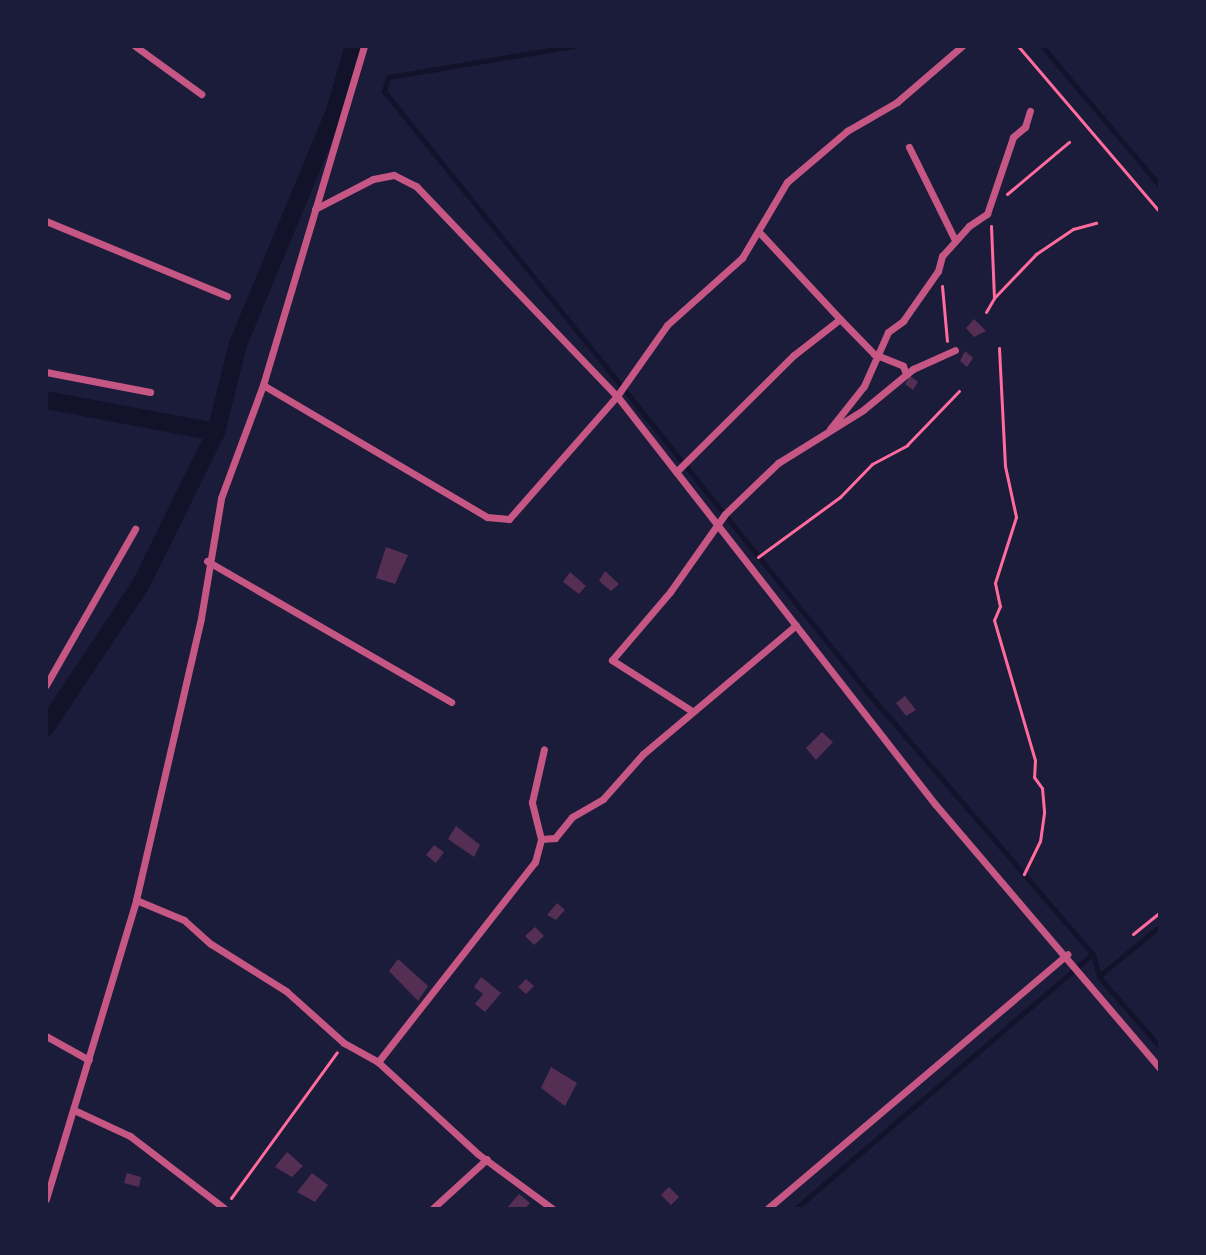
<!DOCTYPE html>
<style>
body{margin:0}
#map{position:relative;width:1206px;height:1255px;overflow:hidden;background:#1b1b3a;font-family:"Exo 2",sans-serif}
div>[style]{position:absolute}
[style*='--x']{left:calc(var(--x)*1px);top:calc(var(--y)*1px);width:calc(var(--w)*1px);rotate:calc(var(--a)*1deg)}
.stream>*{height:5px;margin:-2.5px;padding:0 2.5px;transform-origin:2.5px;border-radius:2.5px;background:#12122b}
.canal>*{height:18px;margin:-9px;padding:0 9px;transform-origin:9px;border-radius:9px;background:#12122b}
.building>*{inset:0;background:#542f53}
.path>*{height:3px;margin:-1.5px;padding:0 1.5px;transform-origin:1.5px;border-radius:1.5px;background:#ff6b9d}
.minor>*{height:7px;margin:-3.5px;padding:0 3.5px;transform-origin:3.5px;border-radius:3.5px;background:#c65784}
span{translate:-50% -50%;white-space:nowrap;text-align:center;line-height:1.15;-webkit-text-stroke:8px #1b1b3a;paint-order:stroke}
.frame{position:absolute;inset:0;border:48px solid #1b1b3a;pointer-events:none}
</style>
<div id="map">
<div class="stream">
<i style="--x:574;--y:46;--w:189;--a:170.5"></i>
<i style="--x:388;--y:77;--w:15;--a:106"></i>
<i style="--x:384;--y:91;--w:774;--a:51.19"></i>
<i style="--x:869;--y:694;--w:343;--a:49.3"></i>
<i style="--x:1093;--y:954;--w:24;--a:75"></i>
<i style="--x:1099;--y:977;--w:93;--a:48.9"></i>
<i style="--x:1042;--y:46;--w:183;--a:49.9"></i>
<i style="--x:1099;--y:976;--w:79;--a:-39.3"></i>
<i style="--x:795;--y:1209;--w:392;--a:-40.6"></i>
</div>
<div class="canal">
<i style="--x:46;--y:400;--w:173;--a:10.7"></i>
<i style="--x:46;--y:727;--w:172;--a:-56.4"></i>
<i style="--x:141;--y:584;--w:169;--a:-63.7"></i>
<i style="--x:216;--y:432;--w:91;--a:-76"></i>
<i style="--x:238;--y:344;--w:252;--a:-67.4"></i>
<i style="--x:335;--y:111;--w:68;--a:-73.7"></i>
</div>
<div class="building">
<i style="clip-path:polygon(974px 319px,986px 331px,974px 337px,966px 328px)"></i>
<i style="clip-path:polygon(965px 351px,973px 358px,967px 367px,960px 361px)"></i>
<i style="clip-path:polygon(910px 376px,918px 382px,913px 390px,905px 384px)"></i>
<i style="clip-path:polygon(386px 547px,408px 555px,395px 584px,376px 578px)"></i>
<i style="clip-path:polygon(605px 571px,619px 584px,611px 591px,599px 581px)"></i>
<i style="clip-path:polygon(570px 572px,586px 586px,579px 594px,563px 582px)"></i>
<i style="clip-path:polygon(905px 696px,916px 710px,906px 716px,896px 703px)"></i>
<i style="clip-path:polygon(822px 732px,833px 742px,816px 760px,806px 748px)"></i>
<i style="clip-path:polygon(456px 826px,480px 845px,474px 857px,448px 839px)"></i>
<i style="clip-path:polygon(434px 845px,444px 852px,436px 863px,426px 855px)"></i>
<i style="clip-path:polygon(557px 903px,565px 910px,556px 920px,547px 915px)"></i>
<i style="clip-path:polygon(535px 927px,544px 936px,534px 945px,525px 936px)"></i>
<i style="clip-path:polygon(398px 959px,428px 986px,418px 1001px,389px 971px)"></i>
<i style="clip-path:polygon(481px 977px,501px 993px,485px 1012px,475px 1004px,483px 994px,474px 987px)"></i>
<i style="clip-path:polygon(526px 979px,534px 986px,526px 994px,518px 987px)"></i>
<i style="clip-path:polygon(551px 1067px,577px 1083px,565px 1106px,541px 1088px)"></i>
<i style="clip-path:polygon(287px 1152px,303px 1166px,292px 1177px,275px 1167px)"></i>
<i style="clip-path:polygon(127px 1173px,141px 1177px,139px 1187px,124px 1183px)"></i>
<i style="clip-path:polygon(312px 1173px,328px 1185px,315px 1202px,297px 1192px)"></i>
<i style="clip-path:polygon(669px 1187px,679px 1197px,671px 1205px,661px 1195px)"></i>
<i style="clip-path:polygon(519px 1194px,530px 1203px,525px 1209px,506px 1209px)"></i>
</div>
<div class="path">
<i style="--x:1018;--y:46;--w:218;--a:49.5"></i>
<i style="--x:1007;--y:194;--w:81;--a:-40"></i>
<i style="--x:942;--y:286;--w:55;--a:84.8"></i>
<i style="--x:994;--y:298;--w:61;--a:-46.3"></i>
<i style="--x:1036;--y:254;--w:45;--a:-34"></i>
<i style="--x:1073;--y:229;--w:24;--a:-15"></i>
<i style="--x:986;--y:312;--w:16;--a:-60"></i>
<i style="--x:994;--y:298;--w:72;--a:-92.4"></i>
<i style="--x:999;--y:348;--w:118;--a:87.1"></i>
<i style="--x:1005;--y:466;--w:52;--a:77.8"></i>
<i style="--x:1016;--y:517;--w:69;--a:107.7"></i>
<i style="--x:995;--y:583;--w:24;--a:78"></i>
<i style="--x:1000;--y:606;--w:15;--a:113"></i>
<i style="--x:994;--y:620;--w:146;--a:73.7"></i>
<i style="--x:1035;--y:760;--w:17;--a:93"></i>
<i style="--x:1034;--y:777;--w:14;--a:54"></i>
<i style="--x:1042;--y:788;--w:25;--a:85"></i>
<i style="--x:1044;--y:813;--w:28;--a:98"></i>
<i style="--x:1040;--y:841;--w:37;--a:116"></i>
<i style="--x:758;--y:557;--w:102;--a:-36.2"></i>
<i style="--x:840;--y:497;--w:46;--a:-45.9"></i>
<i style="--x:872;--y:464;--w:40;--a:-28"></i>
<i style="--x:907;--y:445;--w:75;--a:-46.1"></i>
<i style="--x:1133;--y:934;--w:35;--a:-39"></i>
<i style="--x:231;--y:1198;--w:180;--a:-54"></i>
</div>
<div class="minor">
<i style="--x:135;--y:46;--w:82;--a:36"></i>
<i style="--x:909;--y:147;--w:104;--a:63.7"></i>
<i style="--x:315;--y:209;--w:65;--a:-27.3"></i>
<i style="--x:373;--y:179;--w:21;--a:-11"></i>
<i style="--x:394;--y:175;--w:25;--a:27"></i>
<i style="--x:416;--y:186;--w:291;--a:46.3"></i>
<i style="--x:617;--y:396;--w:517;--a:52.07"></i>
<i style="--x:935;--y:804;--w:347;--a:49.6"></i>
<i style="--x:46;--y:221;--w:196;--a:22.5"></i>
<i style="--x:759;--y:232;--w:119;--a:47"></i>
<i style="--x:46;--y:372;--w:106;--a:10.9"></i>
<i style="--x:263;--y:385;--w:260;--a:30.5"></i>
<i style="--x:487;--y:517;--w:22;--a:5"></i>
<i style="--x:509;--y:519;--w:164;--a:-48.7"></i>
<i style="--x:617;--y:396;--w:87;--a:-54.8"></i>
<i style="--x:667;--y:325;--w:101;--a:-41.8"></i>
<i style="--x:742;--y:258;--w:88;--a:-59.4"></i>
<i style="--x:787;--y:182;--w:79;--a:-40.4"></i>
<i style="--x:847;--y:131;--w:58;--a:-30.1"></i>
<i style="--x:897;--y:102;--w:86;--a:-40.7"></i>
<i style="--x:830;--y:429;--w:55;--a:-51.7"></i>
<i style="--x:864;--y:386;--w:59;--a:-66"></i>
<i style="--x:888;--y:332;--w:19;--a:-36"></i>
<i style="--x:903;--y:321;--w:61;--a:-55"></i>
<i style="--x:938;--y:271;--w:16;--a:-75"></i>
<i style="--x:942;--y:256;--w:40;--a:-48"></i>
<i style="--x:969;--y:226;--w:22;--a:-34"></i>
<i style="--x:987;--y:214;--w:81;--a:-71.3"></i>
<i style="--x:1013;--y:137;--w:16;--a:-40"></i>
<i style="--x:1025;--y:127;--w:17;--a:-73"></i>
<i style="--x:676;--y:472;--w:166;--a:-44.8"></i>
<i style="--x:794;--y:355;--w:58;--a:-38"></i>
<i style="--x:840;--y:319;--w:49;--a:45.8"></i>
<i style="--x:874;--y:354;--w:31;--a:22"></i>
<i style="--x:903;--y:366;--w:9;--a:69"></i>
<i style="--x:207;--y:561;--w:282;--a:30"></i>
<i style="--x:46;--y:685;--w:180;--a:-60.3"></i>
<i style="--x:692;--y:711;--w:95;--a:-147.5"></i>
<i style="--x:612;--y:660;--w:89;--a:-49.5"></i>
<i style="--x:670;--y:592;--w:95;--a:-54.8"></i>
<i style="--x:725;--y:514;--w:74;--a:-43.9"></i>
<i style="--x:778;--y:463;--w:100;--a:-31.9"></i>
<i style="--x:863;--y:410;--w:65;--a:-39.4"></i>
<i style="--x:913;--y:369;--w:46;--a:-24.3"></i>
<i style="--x:541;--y:839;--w:14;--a:-4"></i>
<i style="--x:555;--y:838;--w:27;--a:-51"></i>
<i style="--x:572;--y:817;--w:36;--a:-30"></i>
<i style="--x:603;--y:799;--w:60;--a:-48.4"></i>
<i style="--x:643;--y:754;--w:200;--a:-40.1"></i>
<i style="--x:136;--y:900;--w:52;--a:22.6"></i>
<i style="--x:184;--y:920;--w:36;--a:42"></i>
<i style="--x:211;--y:944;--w:89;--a:32.1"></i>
<i style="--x:286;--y:991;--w:78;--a:41.9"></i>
<i style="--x:344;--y:1043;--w:39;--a:29"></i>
<i style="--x:378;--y:1062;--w:136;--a:42.6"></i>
<i style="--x:478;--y:1154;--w:93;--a:36.3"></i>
<i style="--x:46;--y:1036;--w:49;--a:29.2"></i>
<i style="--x:378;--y:1062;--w:254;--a:-51.9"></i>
<i style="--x:535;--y:862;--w:24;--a:-75"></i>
<i style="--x:541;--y:839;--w:38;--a:-104"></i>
<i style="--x:532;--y:802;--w:54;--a:-77.2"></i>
<i style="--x:74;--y:1110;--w:62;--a:24.9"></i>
<i style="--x:130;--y:1136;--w:118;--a:37.5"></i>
<i style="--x:46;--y:1199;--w:312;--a:-73.2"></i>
<i style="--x:136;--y:900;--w:289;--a:-77"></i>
<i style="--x:201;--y:618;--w:122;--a:-80.5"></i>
<i style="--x:221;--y:498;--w:121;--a:-69.6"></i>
<i style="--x:263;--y:385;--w:354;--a:-73.4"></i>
<i style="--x:432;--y:1209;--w:74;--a:-42.3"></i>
<i style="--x:767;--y:1209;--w:394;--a:-40.3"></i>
</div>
<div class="frame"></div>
</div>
